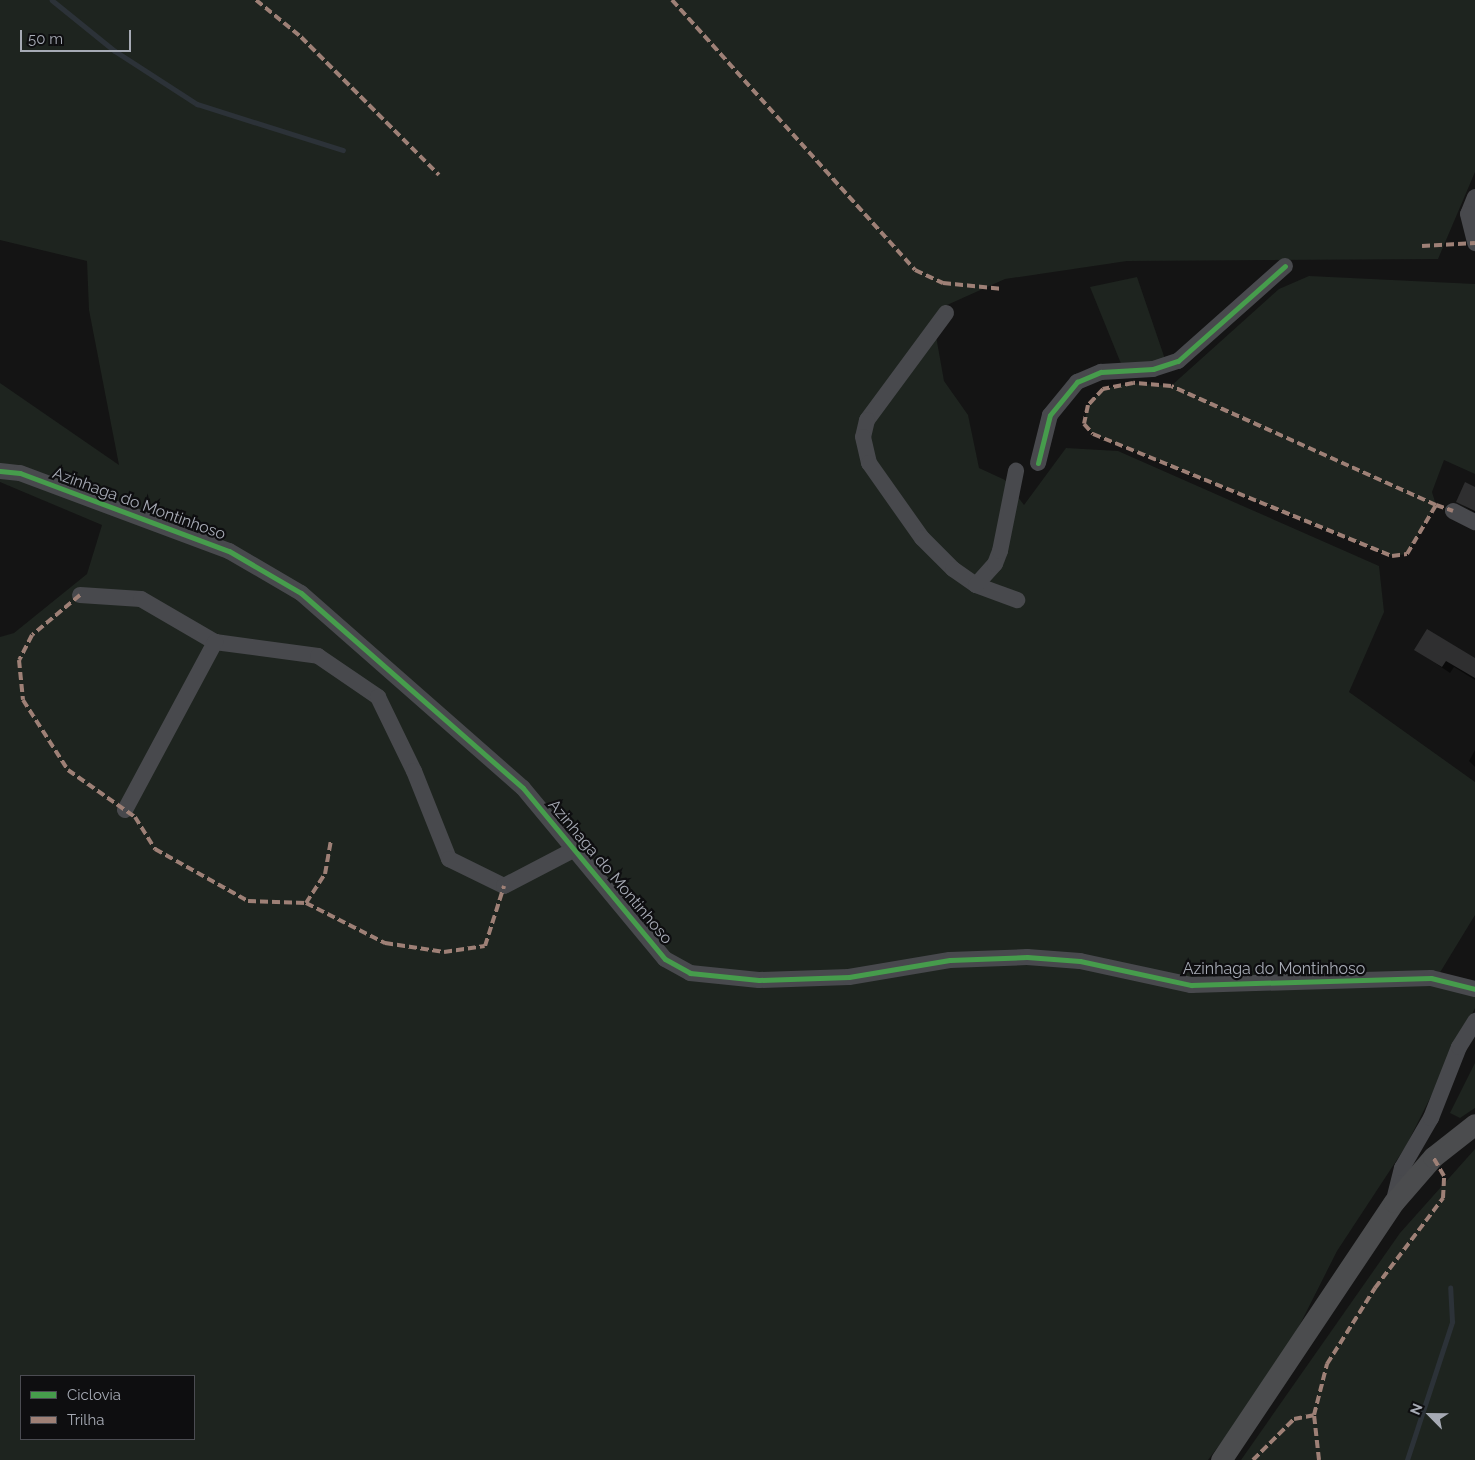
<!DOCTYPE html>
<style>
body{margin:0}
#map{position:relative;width:1475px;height:1460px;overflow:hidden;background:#141414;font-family:Raleway,sans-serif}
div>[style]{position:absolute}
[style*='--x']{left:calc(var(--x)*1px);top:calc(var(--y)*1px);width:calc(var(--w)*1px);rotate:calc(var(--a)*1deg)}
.green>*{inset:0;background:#1e241f}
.shadow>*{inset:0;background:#0007}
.stream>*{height:4.5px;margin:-2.25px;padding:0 2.25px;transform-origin:2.25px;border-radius:2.25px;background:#2c3238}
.building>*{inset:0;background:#2f2f30}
.minor>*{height:16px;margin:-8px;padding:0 8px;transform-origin:8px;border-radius:8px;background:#48494d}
.major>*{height:21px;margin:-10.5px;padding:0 10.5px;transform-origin:10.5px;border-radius:10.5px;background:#4b4c4e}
.quiet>*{height:4px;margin-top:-2px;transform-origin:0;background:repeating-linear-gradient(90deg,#9e8076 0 8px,transparent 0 12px)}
.cycleway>*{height:5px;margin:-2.5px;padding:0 2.5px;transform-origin:2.5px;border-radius:2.5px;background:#469c4c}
span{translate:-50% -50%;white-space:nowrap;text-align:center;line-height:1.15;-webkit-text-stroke:4.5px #0e0e10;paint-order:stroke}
.street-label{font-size:16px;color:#a6aab4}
.legend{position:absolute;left:20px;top:1375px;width:175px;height:65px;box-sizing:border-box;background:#0e0e10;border:1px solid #4b4c52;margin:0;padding:6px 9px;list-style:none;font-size:15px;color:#a6aab4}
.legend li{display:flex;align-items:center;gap:10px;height:25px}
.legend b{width:25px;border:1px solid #4b4c52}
.north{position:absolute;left:1405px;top:1390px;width:50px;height:50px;-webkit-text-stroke:4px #0e0e10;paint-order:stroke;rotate:293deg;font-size:14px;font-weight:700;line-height:20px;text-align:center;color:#a6aab4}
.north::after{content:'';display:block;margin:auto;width:18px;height:22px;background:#a6aab4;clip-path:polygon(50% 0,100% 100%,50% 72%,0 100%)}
.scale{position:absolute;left:20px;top:30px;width:111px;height:22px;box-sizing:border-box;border:2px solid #a6aab4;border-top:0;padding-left:6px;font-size:15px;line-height:18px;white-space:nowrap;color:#a6aab4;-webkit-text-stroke:4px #0e0e10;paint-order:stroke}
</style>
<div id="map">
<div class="green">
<i style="clip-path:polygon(evenodd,0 0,1475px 0,1475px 172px,1438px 259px,1127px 261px,1005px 279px,947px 305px,936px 336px,944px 381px,968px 415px,979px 468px,1005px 480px,1024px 505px,1066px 448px,1118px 451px,1379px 566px,1384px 612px,1349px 692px,1475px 782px,1475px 915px,1433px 984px,1475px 994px,1475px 1008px,1406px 1146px,1337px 1251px,1279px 1366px,1208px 1460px,0 1460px,0 637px,14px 633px,87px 574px,102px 525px,0 482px,0 383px,119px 465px,89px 310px,87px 261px,0 240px,0 0,21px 1376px,194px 1376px,194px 1439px,21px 1439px,21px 1376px)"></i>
<i style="clip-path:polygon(1309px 276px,1475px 284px,1475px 474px,1444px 460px,1432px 492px,1436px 505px,1407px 554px,1392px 556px,1093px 434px,1084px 424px,1088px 405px,1103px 389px,1133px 383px,1171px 386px,1279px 289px)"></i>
<i style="clip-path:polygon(1137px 277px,1167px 365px,1124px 371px,1090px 287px)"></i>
<i style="clip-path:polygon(1475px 1063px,1475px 1108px,1460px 1118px,1450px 1113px)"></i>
<i style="clip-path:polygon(1475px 1149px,1475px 1460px,1241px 1460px,1400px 1233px)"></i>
</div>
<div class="shadow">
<i style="clip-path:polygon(1475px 488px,1475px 513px,1457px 501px)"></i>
<i style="clip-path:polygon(1416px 650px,1475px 659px,1475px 680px,1454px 667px,1450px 673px)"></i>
<i style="clip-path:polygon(1475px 750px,1475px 767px,1469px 761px)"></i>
</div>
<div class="stream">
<i style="--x:52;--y:0;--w:81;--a:39"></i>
<i style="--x:115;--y:51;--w:98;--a:32.9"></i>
<i style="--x:197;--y:104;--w:153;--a:17.5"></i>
<i style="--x:1407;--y:1460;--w:145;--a:-71.9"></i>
<i style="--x:1452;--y:1322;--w:34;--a:-93"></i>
</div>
<div class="building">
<i style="clip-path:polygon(1465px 482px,1475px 487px,1475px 511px,1456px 502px)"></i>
<i style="clip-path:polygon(1427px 629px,1475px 658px,1475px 678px,1446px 661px,1442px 667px,1414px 650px)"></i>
</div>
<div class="minor">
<i style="--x:1475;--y:197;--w:18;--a:112"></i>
<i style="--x:1468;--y:214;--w:30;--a:76"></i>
<i style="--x:946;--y:313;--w:133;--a:126.4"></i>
<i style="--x:867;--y:420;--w:17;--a:103"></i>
<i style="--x:863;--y:437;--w:27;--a:77"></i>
<i style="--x:869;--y:463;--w:92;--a:54.8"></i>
<i style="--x:922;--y:538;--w:44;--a:45"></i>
<i style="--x:953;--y:569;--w:28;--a:35"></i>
<i style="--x:976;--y:585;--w:44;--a:20.1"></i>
<i style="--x:1038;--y:463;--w:49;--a:-76"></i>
<i style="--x:1050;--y:415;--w:43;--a:-50.7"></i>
<i style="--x:1077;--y:382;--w:26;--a:-23"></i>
<i style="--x:1101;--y:372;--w:52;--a:-3.3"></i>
<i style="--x:1153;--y:369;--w:26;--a:-18"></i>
<i style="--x:1178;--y:361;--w:143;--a:-41.6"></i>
<i style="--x:0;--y:471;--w:20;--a:6"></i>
<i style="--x:20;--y:473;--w:223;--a:20.5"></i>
<i style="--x:229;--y:551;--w:83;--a:30.3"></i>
<i style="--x:301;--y:593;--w:295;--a:41.3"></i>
<i style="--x:523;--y:788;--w:222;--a:50.3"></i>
<i style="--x:665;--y:959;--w:29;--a:29"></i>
<i style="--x:690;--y:973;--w:69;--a:5.8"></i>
<i style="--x:759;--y:980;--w:90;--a:-1.9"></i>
<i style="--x:849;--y:977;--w:102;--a:-9.6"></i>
<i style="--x:950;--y:960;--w:77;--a:-2.2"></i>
<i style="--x:1027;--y:957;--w:53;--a:4.3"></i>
<i style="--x:1080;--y:961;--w:114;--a:12.2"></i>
<i style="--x:1191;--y:985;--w:240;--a:-1.7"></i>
<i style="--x:1431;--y:978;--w:45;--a:14"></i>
<i style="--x:1453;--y:511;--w:25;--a:27"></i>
<i style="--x:976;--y:585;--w:28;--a:-48"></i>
<i style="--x:995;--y:564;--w:14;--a:-69"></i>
<i style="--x:1000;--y:551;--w:82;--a:-78.7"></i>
<i style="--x:80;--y:595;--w:61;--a:3.8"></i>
<i style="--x:141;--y:599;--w:86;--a:30.2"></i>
<i style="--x:215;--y:642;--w:104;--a:7.7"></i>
<i style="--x:318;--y:656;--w:73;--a:34.3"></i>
<i style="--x:378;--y:697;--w:82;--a:64.1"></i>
<i style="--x:414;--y:771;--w:95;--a:68.3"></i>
<i style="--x:449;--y:859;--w:61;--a:26.1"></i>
<i style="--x:504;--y:886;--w:82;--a:-27.5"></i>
<i style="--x:125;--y:810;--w:191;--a:-61.8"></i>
<i style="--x:1394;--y:1200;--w:33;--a:-76"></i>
<i style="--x:1402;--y:1168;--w:58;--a:-59.9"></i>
<i style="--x:1431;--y:1118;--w:76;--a:-68.5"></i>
<i style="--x:1459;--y:1047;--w:31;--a:-58"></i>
</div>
<div class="major">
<i style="--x:1221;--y:1460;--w:311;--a:-56.2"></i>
<i style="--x:1394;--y:1202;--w:60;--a:-49.1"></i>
<i style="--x:1433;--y:1157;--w:53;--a:-38.2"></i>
</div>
<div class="quiet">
<i style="--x:256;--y:0;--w:58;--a:39.4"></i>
<i style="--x:301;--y:37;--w:195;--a:45"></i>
<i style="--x:672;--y:0;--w:363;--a:48"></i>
<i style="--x:915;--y:270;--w:31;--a:25"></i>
<i style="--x:943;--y:283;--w:60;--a:5.7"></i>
<i style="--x:1422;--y:246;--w:53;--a:-3.2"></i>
<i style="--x:1436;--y:505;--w:290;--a:-155.8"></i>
<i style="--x:1171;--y:386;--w:38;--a:-175"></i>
<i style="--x:1133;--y:383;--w:31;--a:169"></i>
<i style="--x:1103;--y:389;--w:22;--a:133"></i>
<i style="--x:1088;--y:405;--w:19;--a:102"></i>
<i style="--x:1084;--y:424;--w:13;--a:48"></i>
<i style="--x:1093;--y:434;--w:323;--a:22.2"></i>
<i style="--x:1392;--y:556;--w:15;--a:-8"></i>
<i style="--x:1407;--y:554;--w:57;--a:-59.4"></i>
<i style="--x:1436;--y:505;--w:18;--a:19"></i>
<i style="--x:80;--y:595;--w:62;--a:140.2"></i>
<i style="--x:32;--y:635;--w:28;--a:117"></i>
<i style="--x:19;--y:660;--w:40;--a:84.3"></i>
<i style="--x:23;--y:700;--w:83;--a:57.3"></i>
<i style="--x:68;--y:770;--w:82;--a:35"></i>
<i style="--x:135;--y:817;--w:38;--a:58"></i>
<i style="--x:155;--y:849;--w:107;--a:29.2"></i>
<i style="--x:248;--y:901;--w:58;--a:2"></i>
<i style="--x:306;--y:903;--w:89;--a:26.9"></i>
<i style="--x:385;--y:943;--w:60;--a:8.7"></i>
<i style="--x:444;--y:952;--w:41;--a:-8.3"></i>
<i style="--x:485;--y:946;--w:63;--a:-72.4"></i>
<i style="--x:306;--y:903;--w:35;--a:-57"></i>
<i style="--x:325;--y:874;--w:35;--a:-80"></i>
<i style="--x:1253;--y:1460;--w:58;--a:-45"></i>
<i style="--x:1294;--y:1419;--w:20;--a:-11"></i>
<i style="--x:1319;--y:1460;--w:45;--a:-96.3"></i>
<i style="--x:1314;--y:1415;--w:53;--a:-75.7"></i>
<i style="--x:1327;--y:1364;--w:90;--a:-57.7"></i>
<i style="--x:1375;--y:1288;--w:113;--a:-52.9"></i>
<i style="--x:1443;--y:1198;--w:22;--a:-87"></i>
<i style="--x:1444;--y:1176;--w:22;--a:-120"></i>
</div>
<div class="cycleway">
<i style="--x:1038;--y:463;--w:49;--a:-76"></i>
<i style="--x:1050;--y:415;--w:43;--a:-50.7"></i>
<i style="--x:1077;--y:382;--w:26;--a:-23"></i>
<i style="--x:1101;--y:372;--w:52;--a:-3.3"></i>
<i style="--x:1153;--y:369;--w:26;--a:-18"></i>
<i style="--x:1178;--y:361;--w:143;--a:-41.6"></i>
<i style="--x:0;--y:471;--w:20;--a:6"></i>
<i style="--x:20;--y:473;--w:223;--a:20.5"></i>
<i style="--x:229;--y:551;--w:83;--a:30.3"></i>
<i style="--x:301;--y:593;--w:295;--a:41.3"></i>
<i style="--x:523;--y:788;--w:222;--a:50.3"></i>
<i style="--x:665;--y:959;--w:29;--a:29"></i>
<i style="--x:690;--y:973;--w:69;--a:5.8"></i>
<i style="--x:759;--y:980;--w:90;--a:-1.9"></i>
<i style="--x:849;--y:977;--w:102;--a:-9.6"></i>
<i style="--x:950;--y:960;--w:77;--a:-2.2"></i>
<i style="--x:1027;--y:957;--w:53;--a:4.3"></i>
<i style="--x:1080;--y:961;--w:114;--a:12.2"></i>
<i style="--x:1191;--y:985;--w:240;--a:-1.7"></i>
<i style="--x:1431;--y:978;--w:45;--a:14"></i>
</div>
<div class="street-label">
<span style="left:139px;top:504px;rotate:20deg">Azinhaga do Montinhoso</span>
<span style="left:610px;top:872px;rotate:50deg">Azinhaga do Montinhoso</span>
<span style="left:1274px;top:969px">Azinhaga do Montinhoso</span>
</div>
<ul class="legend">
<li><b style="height:6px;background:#469c4c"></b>Ciclovia</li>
<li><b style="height:6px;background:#9e8076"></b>Trilha</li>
</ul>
<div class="north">N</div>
<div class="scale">50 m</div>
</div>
